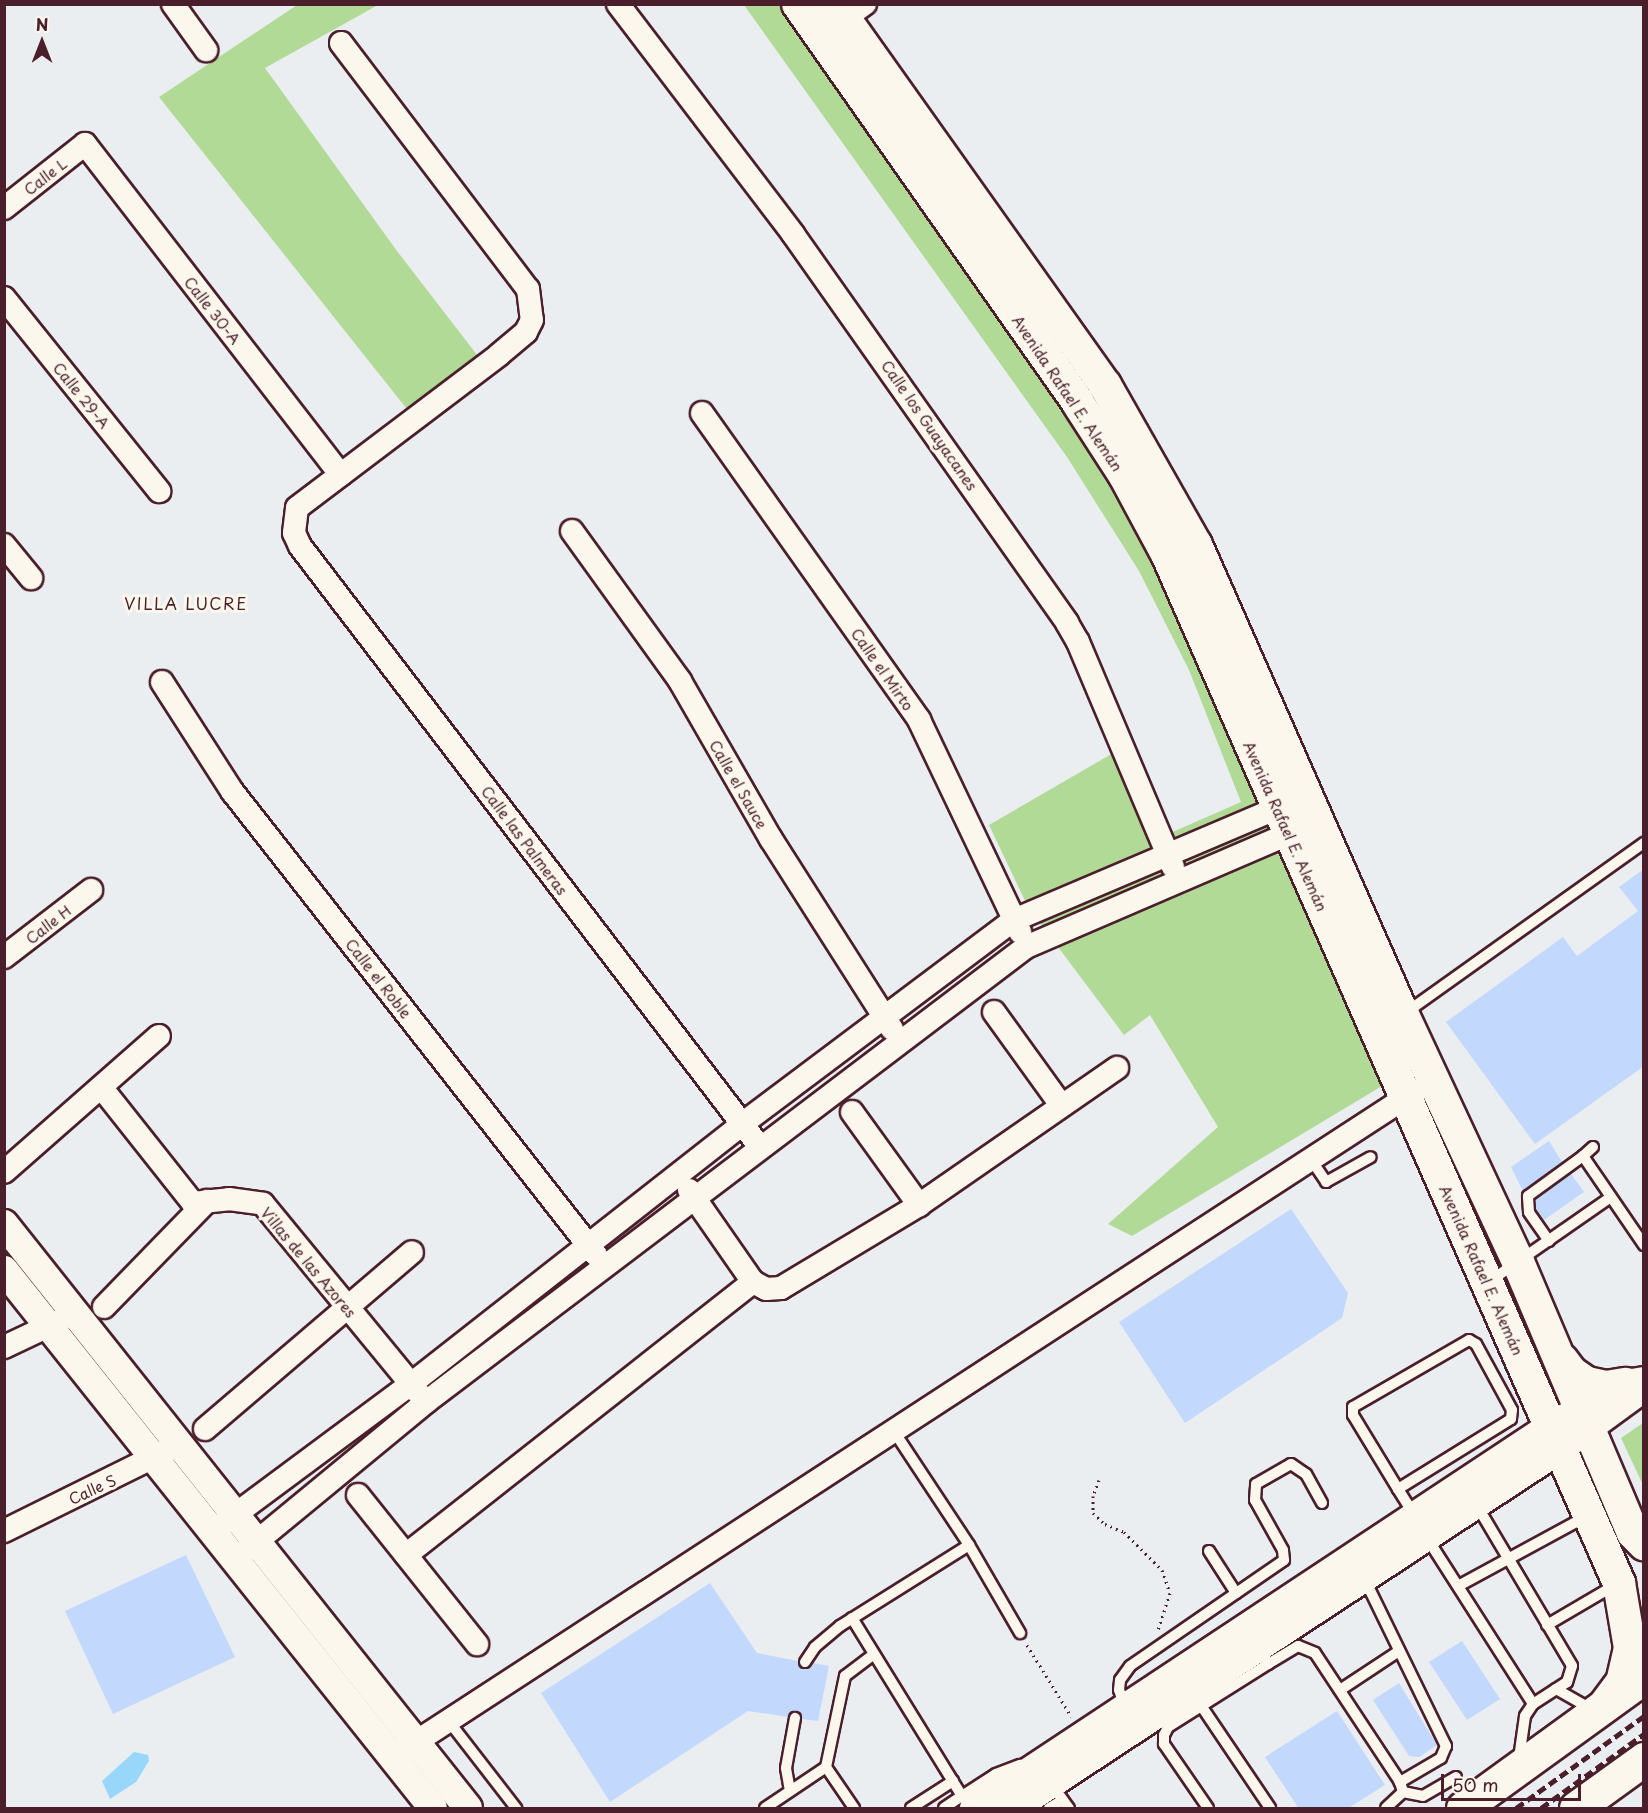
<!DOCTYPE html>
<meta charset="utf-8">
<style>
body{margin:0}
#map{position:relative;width:1648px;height:1813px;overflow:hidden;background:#eaeef1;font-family:"Playpen Sans",sans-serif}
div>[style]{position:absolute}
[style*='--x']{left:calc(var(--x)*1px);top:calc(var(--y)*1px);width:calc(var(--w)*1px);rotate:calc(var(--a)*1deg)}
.green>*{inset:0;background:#b1da96}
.water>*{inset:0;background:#99d7fa}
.building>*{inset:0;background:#c2d8fd}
.path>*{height:3px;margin-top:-1.5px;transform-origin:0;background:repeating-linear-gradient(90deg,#4a1f2b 0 1.5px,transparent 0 6px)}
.roads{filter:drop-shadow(2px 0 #4a1f2b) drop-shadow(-2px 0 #4a1f2b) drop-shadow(0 2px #4a1f2b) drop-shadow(0 -2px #4a1f2b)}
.service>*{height:10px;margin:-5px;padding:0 5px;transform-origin:5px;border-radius:5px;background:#fbf7ec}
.minor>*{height:22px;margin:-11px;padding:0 11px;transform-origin:11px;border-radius:11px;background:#fbf7ec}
.tertiary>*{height:28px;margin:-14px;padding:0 14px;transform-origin:14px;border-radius:14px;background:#fbf7ec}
.secondary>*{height:32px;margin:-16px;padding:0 16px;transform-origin:16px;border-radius:16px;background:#fbf7ec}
.primary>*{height:33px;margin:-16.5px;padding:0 16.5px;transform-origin:16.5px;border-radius:16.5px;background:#fbf7ec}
.rail>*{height:4.5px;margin-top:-2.25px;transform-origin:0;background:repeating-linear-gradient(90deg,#4a1f2b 0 9px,transparent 0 13.5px)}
span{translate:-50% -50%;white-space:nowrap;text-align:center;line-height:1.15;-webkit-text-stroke:6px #fbf7ec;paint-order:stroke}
.street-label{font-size:15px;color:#4a1f2b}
.neighbourhood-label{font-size:16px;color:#4a1f2b;letter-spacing:1.5px}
.frame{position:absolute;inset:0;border:6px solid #4a1f2b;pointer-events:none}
.north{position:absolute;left:12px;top:12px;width:60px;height:60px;-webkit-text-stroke:4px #fbf7ec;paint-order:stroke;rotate:0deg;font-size:16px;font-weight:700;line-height:24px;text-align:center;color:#4a1f2b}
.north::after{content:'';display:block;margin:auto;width:21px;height:27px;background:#4a1f2b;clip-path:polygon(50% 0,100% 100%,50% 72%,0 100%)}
.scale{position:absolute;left:1441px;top:1774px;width:140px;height:27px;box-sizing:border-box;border:3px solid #4a1f2b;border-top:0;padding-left:8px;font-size:18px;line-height:21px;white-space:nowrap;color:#4a1f2b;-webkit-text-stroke:4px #fbf7ec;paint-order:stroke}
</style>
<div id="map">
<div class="green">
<i style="clip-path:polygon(297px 5px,378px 5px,265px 68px,397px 251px,491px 373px,422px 428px,159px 97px)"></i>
<i style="clip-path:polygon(744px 5px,781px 5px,1124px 490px,1387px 1083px,1132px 1236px,1108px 1224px,1218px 1127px,1150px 1015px,1124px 1035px,1028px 907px,989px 825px,1127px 745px,1168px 834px,1241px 802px,1189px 670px,1139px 571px,1067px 457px)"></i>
<i style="clip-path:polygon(1643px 1423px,1643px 1485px,1621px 1438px)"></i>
</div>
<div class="water">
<i style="clip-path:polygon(134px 1752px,148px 1755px,149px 1761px,136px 1782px,110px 1799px,102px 1781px)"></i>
</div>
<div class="building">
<i style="clip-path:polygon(1644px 869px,1644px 1066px,1535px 1144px,1446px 1022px,1563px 937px,1577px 956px,1638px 911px,1619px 887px)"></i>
<i style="clip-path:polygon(1549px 1141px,1562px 1162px,1523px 1191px,1511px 1167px)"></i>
<i style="clip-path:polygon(1571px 1174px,1584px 1192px,1544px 1220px,1536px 1209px,1536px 1200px)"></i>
<i style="clip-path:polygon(1291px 1209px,1348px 1293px,1342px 1318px,1185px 1423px,1119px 1322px)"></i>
<i style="clip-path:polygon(186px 1555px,235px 1657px,113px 1714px,65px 1611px)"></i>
<i style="clip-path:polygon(710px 1583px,757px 1653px,798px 1661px,804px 1669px,813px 1663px,829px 1666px,818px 1721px,802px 1719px,796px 1711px,788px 1717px,748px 1711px,610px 1802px,541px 1693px)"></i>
<i style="clip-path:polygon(1462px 1641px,1500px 1699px,1467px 1720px,1429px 1662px)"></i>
<i style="clip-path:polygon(1399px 1683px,1437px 1745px,1419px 1757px,1409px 1756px,1373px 1700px)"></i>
<i style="clip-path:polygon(1337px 1711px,1385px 1785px,1347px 1809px,1299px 1809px,1265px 1757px)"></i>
</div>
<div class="path">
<i style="--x:1099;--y:1480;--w:17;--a:111"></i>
<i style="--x:1093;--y:1496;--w:17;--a:90"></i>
<i style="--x:1093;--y:1513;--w:16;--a:43"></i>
<i style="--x:1105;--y:1524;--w:21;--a:23"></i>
<i style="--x:1124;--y:1532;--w:54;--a:45"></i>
<i style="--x:1162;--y:1570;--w:24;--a:71"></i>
<i style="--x:1170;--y:1593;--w:38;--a:108"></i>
<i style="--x:1027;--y:1645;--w:84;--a:58.2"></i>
</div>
<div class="roads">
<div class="service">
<i style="--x:1404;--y:1014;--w:295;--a:-35.5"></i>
<i style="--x:1593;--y:1147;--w:13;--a:138"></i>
<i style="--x:1583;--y:1156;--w:108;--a:55.6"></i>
<i style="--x:1310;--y:1158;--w:29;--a:56"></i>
<i style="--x:1326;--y:1182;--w:51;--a:-29.1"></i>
<i style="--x:1549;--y:1241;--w:35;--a:-125"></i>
<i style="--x:1529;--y:1212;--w:16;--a:-94"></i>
<i style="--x:1528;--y:1196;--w:68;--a:-36"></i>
<i style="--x:1490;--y:1281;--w:147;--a:-34.8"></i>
<i style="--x:895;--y:1433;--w:134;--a:56.5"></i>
<i style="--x:969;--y:1545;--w:102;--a:59.9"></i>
<i style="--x:1398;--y:1489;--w:133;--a:-31.8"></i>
<i style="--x:1511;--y:1419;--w:9;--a:-84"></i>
<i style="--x:1512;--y:1410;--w:75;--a:-118.6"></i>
<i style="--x:1476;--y:1344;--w:8;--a:-150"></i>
<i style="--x:1469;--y:1340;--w:134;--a:150"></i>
<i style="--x:1353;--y:1407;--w:8;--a:90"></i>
<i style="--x:1353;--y:1415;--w:87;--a:58.7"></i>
<i style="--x:1398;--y:1489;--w:32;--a:58"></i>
<i style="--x:1476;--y:1504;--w:188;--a:59.3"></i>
<i style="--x:1572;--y:1666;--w:17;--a:107"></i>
<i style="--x:1567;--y:1682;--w:40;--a:147.1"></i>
<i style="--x:1533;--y:1704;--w:14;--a:124"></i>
<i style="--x:1525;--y:1716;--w:42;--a:98.1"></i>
<i style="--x:1427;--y:1538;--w:197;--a:57.4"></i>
<i style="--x:1209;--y:1551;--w:50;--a:57.3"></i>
<i style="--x:1365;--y:1580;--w:185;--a:64"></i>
<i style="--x:1446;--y:1746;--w:13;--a:113"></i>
<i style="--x:1441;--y:1758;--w:48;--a:149.7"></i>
<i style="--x:1460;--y:1585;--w:142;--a:-28.5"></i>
<i style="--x:852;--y:1618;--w:209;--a:58.3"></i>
<i style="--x:962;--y:1796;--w:40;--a:-32.9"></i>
<i style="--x:996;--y:1774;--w:26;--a:-21"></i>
<i style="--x:1547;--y:1625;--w:81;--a:-30.4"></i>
<i style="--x:805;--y:1662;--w:18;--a:-56"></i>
<i style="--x:815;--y:1647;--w:33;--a:-40"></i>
<i style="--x:840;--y:1626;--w:152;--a:-32.1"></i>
<i style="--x:1268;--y:1664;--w:35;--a:-31"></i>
<i style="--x:1298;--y:1646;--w:18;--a:22"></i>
<i style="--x:1315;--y:1653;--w:154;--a:56.6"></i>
<i style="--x:1400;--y:1782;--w:10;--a:73"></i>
<i style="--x:1403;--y:1792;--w:23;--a:137"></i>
<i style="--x:1556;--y:1689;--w:43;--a:29.6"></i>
<i style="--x:1340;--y:1690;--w:71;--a:-33.5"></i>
<i style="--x:1202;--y:1707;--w:122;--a:56"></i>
<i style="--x:1125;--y:1708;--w:19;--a:-108"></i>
<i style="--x:1119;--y:1690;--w:10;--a:-84"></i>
<i style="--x:1120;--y:1680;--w:17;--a:-54"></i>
<i style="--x:1130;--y:1666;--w:187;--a:-34.5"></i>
<i style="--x:1284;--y:1560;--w:10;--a:-96"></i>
<i style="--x:1283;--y:1550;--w:57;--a:-119.2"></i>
<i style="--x:1255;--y:1500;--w:16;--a:-86"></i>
<i style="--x:1256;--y:1484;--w:40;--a:-29.7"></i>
<i style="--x:1291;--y:1464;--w:18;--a:34"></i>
<i style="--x:1306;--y:1474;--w:33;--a:61"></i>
<i style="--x:447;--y:1719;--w:113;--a:52.2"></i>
<i style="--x:826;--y:1767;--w:50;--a:55.7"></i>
<i style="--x:1052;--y:1785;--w:29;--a:54"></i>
<i style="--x:790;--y:1791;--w:23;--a:-100"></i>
<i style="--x:786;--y:1768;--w:51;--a:-79.8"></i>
<i style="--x:1403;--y:1792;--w:20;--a:11"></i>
<i style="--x:1423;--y:1796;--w:38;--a:-30"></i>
<i style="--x:765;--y:1808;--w:73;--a:-33.9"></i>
<i style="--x:826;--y:1767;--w:93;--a:-78.2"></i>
<i style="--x:845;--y:1676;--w:36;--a:-37"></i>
<i style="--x:911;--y:1808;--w:50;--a:-32.7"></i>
<i style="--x:944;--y:1808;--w:22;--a:-34"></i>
<i style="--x:1049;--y:1808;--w:16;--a:-30"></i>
<i style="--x:1208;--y:1808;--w:78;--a:-124.5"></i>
<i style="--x:1164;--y:1744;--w:9;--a:-90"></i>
<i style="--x:1164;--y:1735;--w:9;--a:-63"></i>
<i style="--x:1168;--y:1727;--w:118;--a:-32.2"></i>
<i style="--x:1268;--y:1664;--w:17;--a:-121"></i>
</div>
<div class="minor">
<i style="--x:173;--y:4;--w:57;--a:54.3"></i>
<i style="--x:618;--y:4;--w:289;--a:52.7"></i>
<i style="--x:793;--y:234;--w:476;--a:54.8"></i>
<i style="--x:1067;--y:623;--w:22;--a:60"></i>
<i style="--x:1078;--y:642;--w:244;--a:67.1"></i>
<i style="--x:844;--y:19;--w:26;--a:-36"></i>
<i style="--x:341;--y:43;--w:309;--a:52.8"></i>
<i style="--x:528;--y:289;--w:31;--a:83"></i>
<i style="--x:532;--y:320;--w:13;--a:117"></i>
<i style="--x:526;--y:332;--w:35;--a:140"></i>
<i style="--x:499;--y:355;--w:253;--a:142.9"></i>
<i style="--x:297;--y:508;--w:25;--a:97"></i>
<i style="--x:294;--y:533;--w:14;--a:65"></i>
<i style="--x:300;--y:546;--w:755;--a:52.58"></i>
<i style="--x:4;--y:208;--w:103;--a:-38.3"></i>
<i style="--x:85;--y:144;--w:418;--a:52.3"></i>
<i style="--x:4;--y:298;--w:248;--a:51.2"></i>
<i style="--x:702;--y:413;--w:376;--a:54.7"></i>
<i style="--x:919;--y:720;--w:235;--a:64.5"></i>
<i style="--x:572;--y:531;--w:185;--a:54.2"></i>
<i style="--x:680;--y:681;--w:182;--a:60.1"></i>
<i style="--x:771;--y:839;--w:225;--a:57.5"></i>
<i style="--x:4;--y:545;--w:43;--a:50.7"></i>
<i style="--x:162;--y:682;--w:130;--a:57.3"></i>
<i style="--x:232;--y:791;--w:590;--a:51.89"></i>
<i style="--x:4;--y:957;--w:110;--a:-37.6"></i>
<i style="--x:994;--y:1012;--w:115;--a:54.2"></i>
<i style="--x:101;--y:1087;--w:148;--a:51.6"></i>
<i style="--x:193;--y:1203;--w:36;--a:-6"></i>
<i style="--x:229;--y:1199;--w:34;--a:8"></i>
<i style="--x:263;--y:1204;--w:246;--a:50.6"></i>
<i style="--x:852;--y:1112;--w:115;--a:54.2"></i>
<i style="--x:4;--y:1172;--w:206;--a:-41.3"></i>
<i style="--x:689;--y:1190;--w:112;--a:55.2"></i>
<i style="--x:753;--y:1282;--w:15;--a:28"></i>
<i style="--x:766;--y:1289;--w:15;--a:-4"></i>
<i style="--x:781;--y:1288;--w:161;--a:-31"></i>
<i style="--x:919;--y:1205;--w:241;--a:-34.7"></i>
<i style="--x:104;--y:1307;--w:148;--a:-45.8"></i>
<i style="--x:4;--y:1347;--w:63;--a:-25.3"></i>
<i style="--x:205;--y:1429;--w:272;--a:-40.5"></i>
<i style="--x:358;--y:1495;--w:191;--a:51.4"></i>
<i style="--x:221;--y:1525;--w:237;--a:-36.6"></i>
<i style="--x:411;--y:1384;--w:421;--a:-38.1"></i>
<i style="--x:742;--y:1124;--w:340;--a:-36.9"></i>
<i style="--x:1014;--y:920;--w:302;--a:-23"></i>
<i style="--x:4;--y:1531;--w:181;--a:-26.3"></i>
<i style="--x:244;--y:1552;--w:236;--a:-39.5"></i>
<i style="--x:426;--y:1402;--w:753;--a:-37.17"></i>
<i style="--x:1026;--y:947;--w:301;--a:-23.3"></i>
<i style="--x:406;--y:1555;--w:442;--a:-38.2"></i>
<i style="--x:402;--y:1751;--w:1211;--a:-33.07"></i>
</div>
<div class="tertiary">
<i style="--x:4;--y:1224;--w:746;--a:51.53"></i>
<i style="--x:4;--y:1270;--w:688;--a:51.43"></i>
<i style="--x:974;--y:1808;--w:692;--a:-33.51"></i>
<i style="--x:1551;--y:1426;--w:86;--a:-29.2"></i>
<i style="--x:1626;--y:1384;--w:18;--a:-9"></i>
<i style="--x:1014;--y:1808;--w:653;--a:-33.33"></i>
<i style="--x:1560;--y:1449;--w:97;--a:-36.2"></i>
</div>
<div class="secondary">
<i style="--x:798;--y:4;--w:487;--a:54.9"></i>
<i style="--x:1078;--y:403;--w:87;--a:57.2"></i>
<i style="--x:1125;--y:476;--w:91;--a:61.7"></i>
<i style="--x:1168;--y:556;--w:1122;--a:66.29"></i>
<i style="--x:1619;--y:1583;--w:66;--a:80.4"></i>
<i style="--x:1630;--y:1648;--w:35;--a:103"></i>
<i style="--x:1622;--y:1682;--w:31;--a:127"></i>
<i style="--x:834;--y:4;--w:468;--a:54.6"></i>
<i style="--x:1105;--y:385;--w:184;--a:60.4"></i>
<i style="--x:1196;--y:545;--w:514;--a:66.23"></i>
<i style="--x:1403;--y:1015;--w:272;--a:65"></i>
<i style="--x:1518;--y:1262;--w:294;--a:67"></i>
<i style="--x:1633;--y:1533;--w:16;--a:45"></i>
<i style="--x:1562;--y:1360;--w:15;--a:53"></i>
<i style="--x:1571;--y:1372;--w:19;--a:35"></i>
<i style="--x:1587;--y:1383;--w:19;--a:12"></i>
<i style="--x:1606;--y:1387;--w:20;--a:-9"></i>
</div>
<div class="primary">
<i style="--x:1463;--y:1808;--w:223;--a:-35.9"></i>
<i style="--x:1576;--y:1808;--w:84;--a:-35.8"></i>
</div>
</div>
<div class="rail">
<i style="--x:1516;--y:1808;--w:158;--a:-35.7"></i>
<i style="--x:1541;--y:1808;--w:127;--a:-35.7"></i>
</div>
<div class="street-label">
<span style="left:45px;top:176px;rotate:-38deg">Calle L</span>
<span style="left:213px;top:310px;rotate:52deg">Calle 30-A</span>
<span style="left:1068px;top:393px;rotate:56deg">Avenida Rafael E. Alemán</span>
<span style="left:82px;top:395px;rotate:51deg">Calle 29-A</span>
<span style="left:930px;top:425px;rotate:55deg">Calle los Guayacanes</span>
<span style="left:883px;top:669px;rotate:55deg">Calle el Mirto</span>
<span style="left:739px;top:784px;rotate:60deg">Calle el Sauce</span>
<span style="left:1286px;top:826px;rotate:66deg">Avenida Rafael E. Alemán</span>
<span style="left:525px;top:840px;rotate:53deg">Calle las Palmeras</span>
<span style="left:48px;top:924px;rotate:-38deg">Calle H</span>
<span style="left:379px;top:978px;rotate:52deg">Calle el Roble</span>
<span style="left:309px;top:1262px;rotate:50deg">Villas de las Azores</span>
<span style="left:1482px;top:1270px;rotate:66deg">Avenida Rafael E. Alemán</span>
<span style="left:92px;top:1489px;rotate:-25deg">Calle S</span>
</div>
<div class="neighbourhood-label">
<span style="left:186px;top:603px">VILLA LUCRE</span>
</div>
<div class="frame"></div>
<div class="north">N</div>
<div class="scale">50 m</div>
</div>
